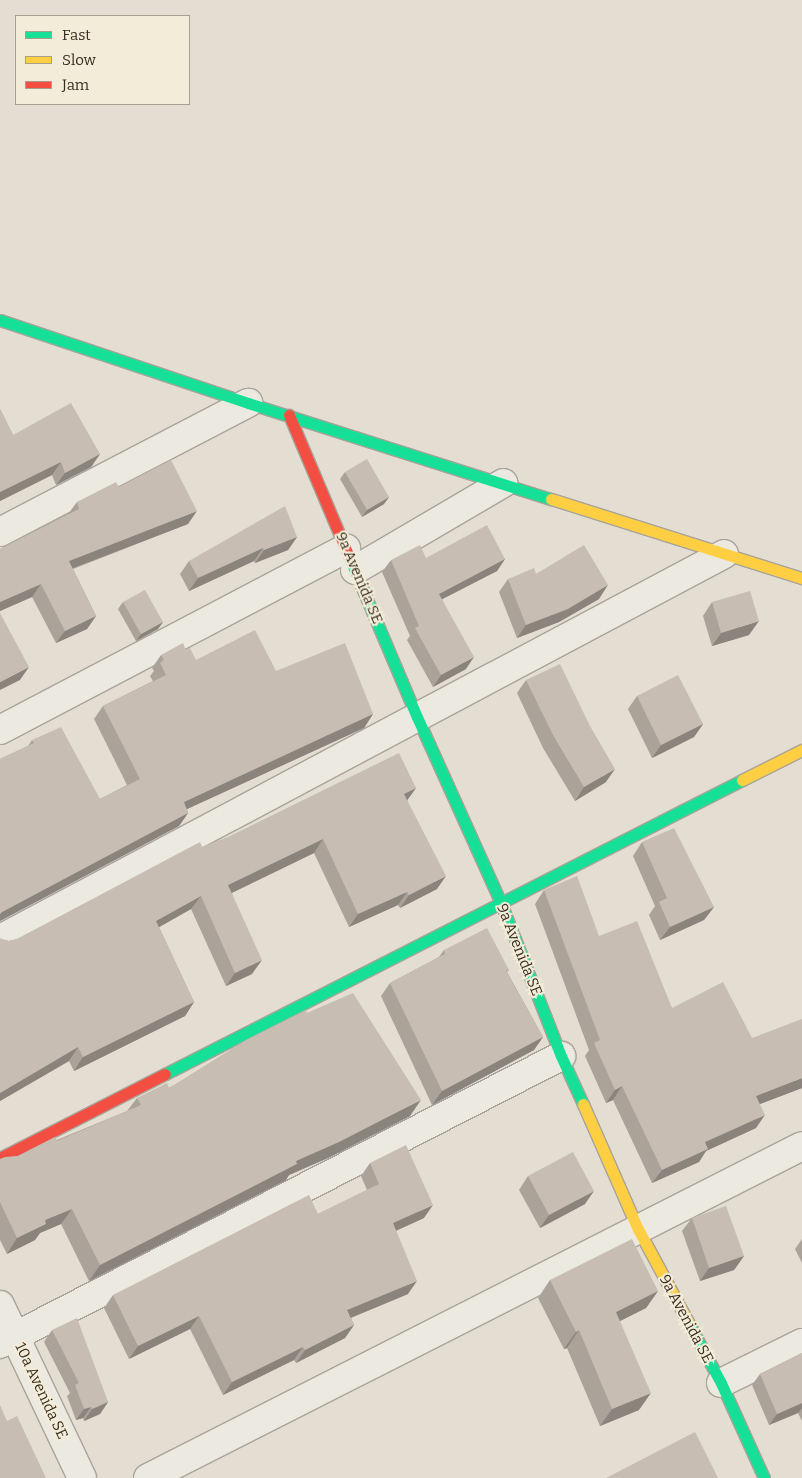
<!DOCTYPE html>
<style>
body{margin:0}
#map{position:relative;width:802px;height:1478px;overflow:hidden;background:#e3ded1;font-family:Bitter,serif}
div>[style]{position:absolute}
[style*='--x']{left:calc(var(--x)*1px);top:calc(var(--y)*1px);width:calc(var(--w)*1px);rotate:calc(var(--a)*1deg)}
.roads{filter:drop-shadow(1px 0 #a9a399) drop-shadow(-1px 0 #a9a399) drop-shadow(0 1px #a9a399) drop-shadow(0 -1px #a9a399)}
.street>*{height:28px;margin:-14px;padding:0 14px;transform-origin:14px;border-radius:14px;background:#ece9e1}
.fast>*{height:11px;margin:-5.5px;padding:0 5.5px;transform-origin:5.5px;border-radius:5.5px;background:#16e098}
.slow>*{height:11px;margin:-5.5px;padding:0 5.5px;transform-origin:5.5px;border-radius:5.5px;background:#ffcf43}
.jam>*{height:11px;margin:-5.5px;padding:0 5.5px;transform-origin:5.5px;border-radius:5.5px;background:#f24e42}
.wall>*{inset:0;background:#aba399}
.shaded-wall>*{inset:0;background:#8b847d}
.building>*{inset:0;background:#c7bdb2}
span{translate:-50% -50%;white-space:nowrap;text-align:center;line-height:1.15;-webkit-text-stroke:4px #f3ecd8;paint-order:stroke}
.street-label{font-size:15px;color:#382c21}
.legend{position:absolute;left:15px;top:15px;width:175px;height:90px;box-sizing:border-box;background:#f3ecd8;border:1px solid #a89f8f;margin:0;padding:6px 9px;list-style:none;font-size:15px;color:#382c21}
.legend li{display:flex;align-items:center;gap:10px;height:25px}
.legend b{width:25px;border:1px solid #a89f8f}
</style>
<div id="map">
<div class="roads">
<div class="street">
<i style="--x:0;--y:532;--w:280;--a:-27.5"></i>
<i style="--x:355;--y:570;--w:172;--a:-30.4"></i>
<i style="--x:0;--y:730;--w:391;--a:-27.7"></i>
<i style="--x:0;--y:939;--w:820;--a:-28"></i>
<i style="--x:0;--y:1305;--w:191;--a:64.6"></i>
<i style="--x:0;--y:1344;--w:631;--a:-27.17"></i>
<i style="--x:721;--y:1383;--w:90;--a:-26.3"></i>
<i style="--x:148;--y:1478;--w:733;--a:-26.91"></i>
</div>
<div class="fast">
<i style="--x:0;--y:320;--w:262;--a:18.5"></i>
<i style="--x:248;--y:403;--w:318;--a:17.6"></i>
<i style="--x:349;--y:557;--w:174;--a:67"></i>
<i style="--x:417;--y:717;--w:204;--a:65.7"></i>
<i style="--x:501;--y:903;--w:164;--a:68.6"></i>
<i style="--x:561;--y:1056;--w:53;--a:65.4"></i>
<i style="--x:165;--y:1074;--w:648;--a:-27"></i>
<i style="--x:688;--y:1322;--w:69;--a:61.6"></i>
<i style="--x:721;--y:1383;--w:104;--a:65.6"></i>
</div>
<div class="slow">
<i style="--x:551;--y:499;--w:263;--a:17.5"></i>
<i style="--x:742;--y:780;--w:67;--a:-26.6"></i>
<i style="--x:583;--y:1104;--w:137;--a:66.3"></i>
<i style="--x:638;--y:1229;--w:106;--a:61.7"></i>
</div>
<div class="jam">
<i style="--x:289;--y:415;--w:154;--a:67.1"></i>
<i style="--x:0;--y:1158;--w:185;--a:-27"></i>
</div>
</div>
<div class="wall">
<i style="clip-path:polygon(0 409px,13px 435px,100px 454px,91px 467px,56px 485px,52px 475px,0 501px)"></i>
<i style="clip-path:polygon(345px 472px,389px 497px,384px 504px,362px 517px,340px 479px)"></i>
<i style="clip-path:polygon(119px 487px,188px 524px,73px 569px,96px 616px,87px 629px,56px 643px,32px 597px,0 611px,0 549px,68px 514px,77px 502px)"></i>
<i style="clip-path:polygon(297px 537px,288px 550px,255px 563px,254px 561px,189px 591px,180px 574px,189px 561px)"></i>
<i style="clip-path:polygon(505px 559px,497px 571px,442px 599px,466px 669px,433px 687px,407px 640px,410px 636px,382px 572px,391px 560px)"></i>
<i style="clip-path:polygon(536px 574px,599px 599px,559px 622px,517px 638px,499px 592px,508px 579px)"></i>
<i style="clip-path:polygon(123px 602px,163px 622px,158px 629px,136px 641px,118px 609px)"></i>
<i style="clip-path:polygon(712px 602px,749px 635px,712px 646px,703px 616px)"></i>
<i style="clip-path:polygon(186px 650px,196px 660px,276px 671px,373px 714px,364px 728px,187px 809px,188px 813px,179px 826px,0 921px,0 759px,28px 746px,32px 740px,100px 799px,127px 785px,94px 719px,103px 706px,153px 681px,150px 676px,154px 671px,152px 668px,161px 655px)"></i>
<i style="clip-path:polygon(526px 680px,606px 782px,575px 801px,543px 748px,517px 693px)"></i>
<i style="clip-path:polygon(637px 696px,703px 724px,694px 737px,652px 758px,628px 709px)"></i>
<i style="clip-path:polygon(416px 788px,407px 800px,437px 889px,400px 908px,398px 905px,349px 927px,314px 853px,232px 893px,252px 974px,226px 986px,191px 909px,159px 927px,194px 1002px,185px 1016px,74px 1071px,69px 1061px,0 1101px,0 938px,1px 939px,9px 941px,17px 939px,202px 847px)"></i>
<i style="clip-path:polygon(642px 842px,714px 907px,704px 920px,660px 940px,649px 915px,655px 906px,633px 856px)"></i>
<i style="clip-path:polygon(544px 890px,599px 936px,672px 1008px,752px 1038px,802px 1088px,760px 1104px,756px 1128px,706px 1151px,699px 1162px,652px 1183px,613px 1100px,606px 1103px,585px 1056px,589px 1050px,535px 904px)"></i>
<i style="clip-path:polygon(444px 950px,509px 970px,507px 972px,543px 1037px,534px 1050px,432px 1105px,381px 996px,390px 983px,439px 957px)"></i>
<i style="clip-path:polygon(307px 1013px,410px 1116px,328px 1158px,289px 1175px,286px 1180px,89px 1281px,61px 1224px,40px 1233px,35px 1240px,7px 1254px,0 1240px,0 1159px,18px 1156px,127px 1111px,137px 1098px,169px 1088px)"></i>
<i style="clip-path:polygon(370px 1163px,424px 1218px,396px 1231px,408px 1294px,351px 1318px,354px 1325px,345px 1338px,296px 1363px,294px 1360px,223px 1395px,190px 1329px,129px 1359px,104px 1308px,113px 1295px,318px 1214px,367px 1190px,361px 1176px)"></i>
<i style="clip-path:polygon(528px 1176px,585px 1204px,540px 1228px,519px 1190px)"></i>
<i style="clip-path:polygon(692px 1218px,744px 1256px,734px 1270px,700px 1281px,682px 1231px)"></i>
<i style="clip-path:polygon(802px 1239px,802px 1263px,795px 1249px)"></i>
<i style="clip-path:polygon(550px 1280px,658px 1291px,646px 1308px,620px 1321px,639px 1410px,600px 1426px,567px 1348px,564px 1349px,538px 1298px)"></i>
<i style="clip-path:polygon(52px 1330px,108px 1402px,100px 1414px,84px 1421px,83px 1418px,76px 1420px,67px 1396px,70px 1393px,44px 1342px)"></i>
<i style="clip-path:polygon(802px 1353px,802px 1421px,798px 1413px,769px 1425px,752px 1385px,760px 1374px)"></i>
</div>
<div class="shaded-wall">
<i style="clip-path:polygon(100px 454px,91px 467px,56px 485px,65px 473px)"></i>
<i style="clip-path:polygon(61px 462px,52px 475px,0 501px,0 492px)"></i>
<i style="clip-path:polygon(389px 497px,384px 504px,362px 517px,367px 510px)"></i>
<i style="clip-path:polygon(197px 511px,188px 524px,60px 573px,69px 561px)"></i>
<i style="clip-path:polygon(297px 537px,288px 550px,255px 563px,264px 550px)"></i>
<i style="clip-path:polygon(263px 548px,254px 561px,189px 591px,198px 578px)"></i>
<i style="clip-path:polygon(505px 559px,497px 571px,431px 605px,439px 594px)"></i>
<i style="clip-path:polygon(41px 584px,32px 597px,0 611px,0 602px)"></i>
<i style="clip-path:polygon(608px 585px,599px 599px,559px 622px,517px 638px,526px 625px)"></i>
<i style="clip-path:polygon(96px 616px,87px 629px,56px 643px,65px 631px)"></i>
<i style="clip-path:polygon(759px 621px,749px 635px,712px 646px,721px 633px)"></i>
<i style="clip-path:polygon(163px 622px,158px 629px,136px 641px,141px 634px)"></i>
<i style="clip-path:polygon(474px 657px,466px 669px,433px 687px,441px 675px)"></i>
<i style="clip-path:polygon(29px 667px,20px 680px,0 690px,0 682px)"></i>
<i style="clip-path:polygon(373px 714px,364px 728px,174px 815px,184px 802px)"></i>
<i style="clip-path:polygon(703px 724px,694px 737px,652px 758px,661px 745px)"></i>
<i style="clip-path:polygon(615px 769px,606px 782px,575px 801px,584px 787px)"></i>
<i style="clip-path:polygon(416px 788px,406px 802px,404px 794px)"></i>
<i style="clip-path:polygon(188px 813px,179px 826px,0 921px,0 914px,2px 912px)"></i>
<i style="clip-path:polygon(323px 839px,314px 853px,219px 899px,228px 885px)"></i>
<i style="clip-path:polygon(446px 876px,437px 889px,400px 908px,409px 895px)"></i>
<i style="clip-path:polygon(407px 892px,398px 905px,349px 927px,358px 914px)"></i>
<i style="clip-path:polygon(201px 896px,191px 909px,147px 934px,156px 921px)"></i>
<i style="clip-path:polygon(714px 907px,704px 920px,660px 940px,670px 927px)"></i>
<i style="clip-path:polygon(262px 960px,252px 974px,226px 986px,235px 973px)"></i>
<i style="clip-path:polygon(194px 1002px,185px 1016px,74px 1071px,83px 1057px)"></i>
<i style="clip-path:polygon(543px 1037px,534px 1050px,432px 1105px,442px 1091px)"></i>
<i style="clip-path:polygon(78px 1047px,69px 1061px,0 1101px,0 1093px)"></i>
<i style="clip-path:polygon(802px 1078px,802px 1088px,747px 1109px,756px 1096px)"></i>
<i style="clip-path:polygon(622px 1086px,613px 1100px,606px 1103px,615px 1090px)"></i>
<i style="clip-path:polygon(421px 1100px,410px 1116px,328px 1158px,289px 1175px,286px 1180px,89px 1281px,100px 1265px,296px 1161px)"></i>
<i style="clip-path:polygon(765px 1115px,756px 1128px,706px 1151px,699px 1162px,652px 1183px,662px 1170px,705px 1142px)"></i>
<i style="clip-path:polygon(594px 1191px,585px 1204px,540px 1228px,549px 1215px)"></i>
<i style="clip-path:polygon(433px 1205px,424px 1218px,384px 1236px,393px 1223px)"></i>
<i style="clip-path:polygon(72px 1209px,61px 1224px,40px 1233px,35px 1240px,7px 1254px,17px 1238px,45px 1220px)"></i>
<i style="clip-path:polygon(744px 1256px,734px 1270px,700px 1281px,709px 1268px)"></i>
<i style="clip-path:polygon(417px 1281px,408px 1294px,338px 1323px,347px 1310px)"></i>
<i style="clip-path:polygon(658px 1291px,646px 1308px,604px 1329px,616px 1312px)"></i>
<i style="clip-path:polygon(199px 1316px,190px 1329px,129px 1359px,138px 1346px)"></i>
<i style="clip-path:polygon(354px 1325px,345px 1338px,296px 1363px,305px 1350px)"></i>
<i style="clip-path:polygon(579px 1330px,567px 1348px,564px 1349px,576px 1332px)"></i>
<i style="clip-path:polygon(303px 1347px,294px 1360px,223px 1395px,232px 1382px)"></i>
<i style="clip-path:polygon(651px 1393px,639px 1410px,600px 1426px,612px 1409px)"></i>
<i style="clip-path:polygon(108px 1402px,100px 1414px,84px 1421px,92px 1409px)"></i>
<i style="clip-path:polygon(802px 1403px,802px 1408px,798px 1413px,769px 1425px,777px 1414px)"></i>
<i style="clip-path:polygon(91px 1407px,83px 1418px,76px 1420px,84px 1409px)"></i>
</div>
<div class="building">
<i style="clip-path:polygon(71px 403px,100px 454px,65px 473px,61px 462px,0 492px,0 409px,13px 435px)"></i>
<i style="clip-path:polygon(367px 459px,389px 497px,367px 510px,345px 472px)"></i>
<i style="clip-path:polygon(171px 460px,197px 511px,69px 561px,96px 616px,65px 631px,41px 584px,0 602px,0 549px,79px 509px,77px 502px,116px 482px,119px 487px)"></i>
<i style="clip-path:polygon(285px 506px,297px 537px,264px 550px,263px 548px,198px 578px,189px 561px)"></i>
<i style="clip-path:polygon(487px 525px,505px 559px,439px 594px,474px 657px,441px 675px,415px 628px,419px 626px,391px 560px,420px 545px,426px 558px)"></i>
<i style="clip-path:polygon(584px 545px,608px 585px,568px 609px,526px 625px,508px 579px,534px 568px,536px 574px)"></i>
<i style="clip-path:polygon(145px 590px,163px 622px,141px 634px,123px 602px)"></i>
<i style="clip-path:polygon(750px 591px,759px 621px,721px 633px,712px 602px)"></i>
<i style="clip-path:polygon(0 613px,29px 667px,0 682px)"></i>
<i style="clip-path:polygon(255px 630px,276px 671px,345px 643px,373px 714px,184px 802px,188px 813px,2px 912px,0 914px,0 759px,34px 743px,32px 740px,61px 727px,100px 799px,140px 779px,103px 706px,166px 675px,160px 663px,164px 660px,161px 655px,183px 643px,186px 650px,190px 648px,196px 660px)"></i>
<i style="clip-path:polygon(560px 664px,590px 726px,615px 769px,584px 787px,553px 735px,526px 680px)"></i>
<i style="clip-path:polygon(678px 675px,703px 724px,661px 745px,637px 696px)"></i>
<i style="clip-path:polygon(399px 753px,416px 788px,404px 794px,446px 876px,409px 895px,407px 892px,358px 914px,323px 839px,228px 885px,262px 960px,235px 973px,201px 896px,156px 921px,194px 1002px,83px 1057px,78px 1047px,0 1093px,0 938px,1px 939px,9px 941px,17px 939px,200px 842px,202px 847px,230px 836px)"></i>
<i style="clip-path:polygon(674px 828px,714px 907px,670px 927px,659px 902px,667px 898px,642px 842px)"></i>
<i style="clip-path:polygon(577px 876px,599px 936px,637px 921px,672px 1008px,723px 982px,752px 1038px,802px 1019px,802px 1078px,756px 1096px,765px 1115px,705px 1142px,708px 1149px,662px 1170px,622px 1086px,615px 1090px,594px 1043px,600px 1040px,544px 890px)"></i>
<i style="clip-path:polygon(487px 928px,509px 970px,506px 971px,543px 1037px,442px 1091px,390px 983px,445px 954px,444px 950px)"></i>
<i style="clip-path:polygon(353px 993px,421px 1100px,339px 1142px,296px 1161px,297px 1164px,100px 1265px,72px 1209px,45px 1220px,46px 1224px,17px 1238px,0 1202px,0 1159px,5px 1157px,18px 1156px,55px 1137px,57px 1141px,141px 1105px,137px 1098px,167px 1083px,169px 1088px,246px 1040px,306px 1010px,307px 1013px)"></i>
<i style="clip-path:polygon(406px 1145px,433px 1205px,393px 1223px,417px 1281px,347px 1310px,354px 1325px,305px 1350px,303px 1347px,232px 1382px,199px 1316px,138px 1346px,113px 1295px,309px 1195px,318px 1214px,379px 1184px,370px 1163px)"></i>
<i style="clip-path:polygon(573px 1152px,594px 1191px,549px 1215px,528px 1176px)"></i>
<i style="clip-path:polygon(726px 1206px,744px 1256px,709px 1268px,692px 1218px)"></i>
<i style="clip-path:polygon(632px 1239px,658px 1291px,616px 1312px,651px 1393px,612px 1409px,579px 1330px,576px 1332px,550px 1280px)"></i>
<i style="clip-path:polygon(77px 1318px,108px 1402px,92px 1409px,91px 1407px,84px 1409px,75px 1385px,79px 1383px,52px 1330px)"></i>
<i style="clip-path:polygon(802px 1353px,802px 1403px,777px 1414px,760px 1374px)"></i>
<i style="clip-path:polygon(0 1405px,7px 1421px,17px 1416px,46px 1478px,0 1478px)"></i>
<i style="clip-path:polygon(695px 1432px,718px 1478px,606px 1478px)"></i>
</div>
<div class="street-label">
<span style="left:359px;top:578px;rotate:67deg">9a Avenida SE</span>
<span style="left:519px;top:950px;rotate:68deg">9a Avenida SE</span>
<span style="left:686px;top:1319px;rotate:62deg">9a Avenida SE</span>
<span style="left:41px;top:1391px;rotate:65deg">10a Avenida SE</span>
</div>
<ul class="legend">
<li><b style="height:6px;background:#16e098"></b>Fast</li>
<li><b style="height:6px;background:#ffcf43"></b>Slow</li>
<li><b style="height:6px;background:#f24e42"></b>Jam</li>
</ul>
</div>
